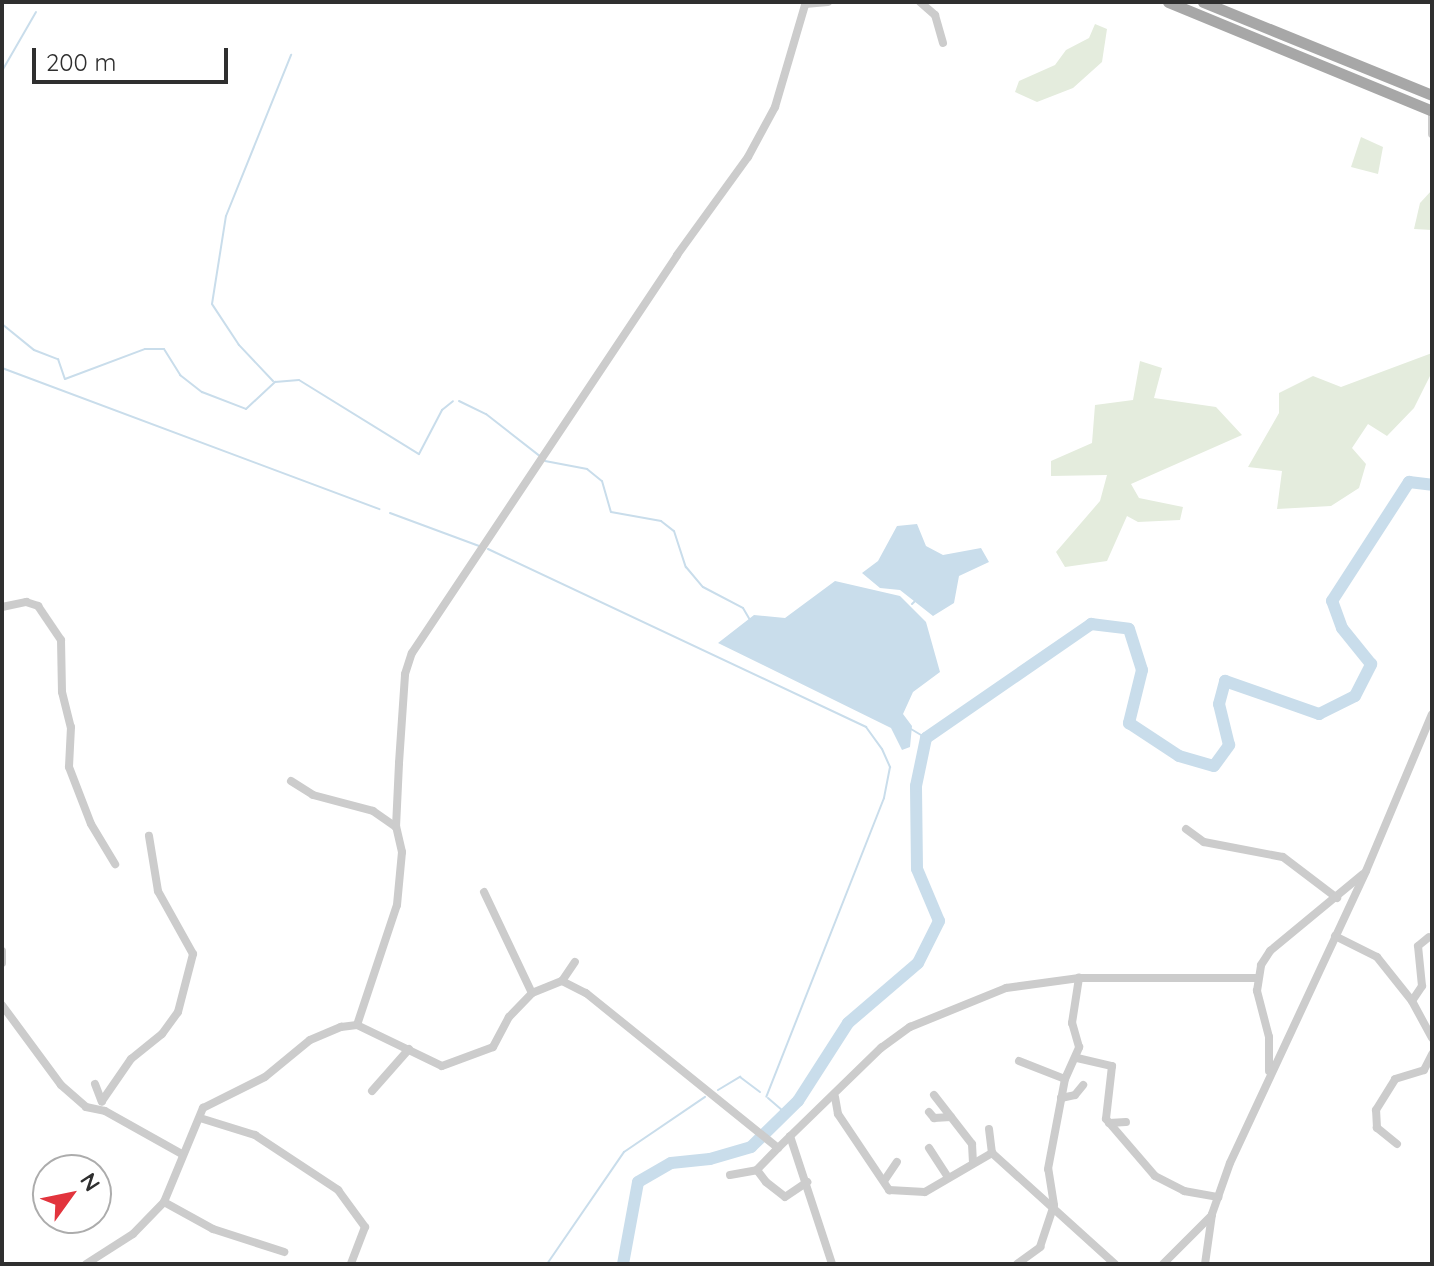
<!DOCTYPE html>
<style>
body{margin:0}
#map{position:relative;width:1434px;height:1266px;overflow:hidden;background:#fff;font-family:Quicksand,sans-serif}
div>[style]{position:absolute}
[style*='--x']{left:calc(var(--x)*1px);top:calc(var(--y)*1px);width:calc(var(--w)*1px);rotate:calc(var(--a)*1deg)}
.green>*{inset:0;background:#e4ecdd}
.water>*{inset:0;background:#c9ddeb}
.stream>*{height:2px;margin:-1px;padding:0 1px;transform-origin:1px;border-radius:1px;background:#c9ddeb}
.river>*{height:12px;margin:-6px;padding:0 6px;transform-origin:6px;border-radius:6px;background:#c9ddeb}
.minor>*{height:8px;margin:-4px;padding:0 4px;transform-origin:4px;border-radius:4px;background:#ccc}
.major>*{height:11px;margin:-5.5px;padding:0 5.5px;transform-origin:5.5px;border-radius:5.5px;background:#a7a7a7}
span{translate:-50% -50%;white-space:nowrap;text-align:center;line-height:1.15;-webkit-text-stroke:8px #fff;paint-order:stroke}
.frame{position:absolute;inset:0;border:4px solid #2f2f2f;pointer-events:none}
.north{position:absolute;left:32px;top:1154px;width:80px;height:80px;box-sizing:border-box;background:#fff;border:2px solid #acacac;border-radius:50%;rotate:57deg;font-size:22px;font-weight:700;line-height:32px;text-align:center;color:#2f2f2f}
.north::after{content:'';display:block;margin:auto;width:28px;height:36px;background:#e2343d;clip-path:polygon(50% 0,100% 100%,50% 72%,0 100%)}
.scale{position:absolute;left:32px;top:48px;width:196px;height:36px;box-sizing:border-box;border:4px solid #2f2f2f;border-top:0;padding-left:10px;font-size:24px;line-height:28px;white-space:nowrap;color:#2f2f2f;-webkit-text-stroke:6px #fff;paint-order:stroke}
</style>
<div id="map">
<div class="green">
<i style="clip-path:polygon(1095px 24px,1107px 29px,1102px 62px,1073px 88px,1037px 102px,1015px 92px,1019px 81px,1055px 65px,1066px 50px,1089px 38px)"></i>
<i style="clip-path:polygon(1361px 137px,1383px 147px,1378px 174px,1351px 167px)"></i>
<i style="clip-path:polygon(1432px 190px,1432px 230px,1414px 229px,1420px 203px)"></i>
<i style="clip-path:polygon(1432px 353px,1432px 372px,1414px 408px,1387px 436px,1368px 424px,1352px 448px,1366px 464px,1359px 488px,1331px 506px,1277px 509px,1282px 471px,1248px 467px,1279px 413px,1279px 393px,1313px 376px,1341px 387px)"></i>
<i style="clip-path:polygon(1140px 361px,1162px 368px,1154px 398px,1216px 407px,1242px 435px,1131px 484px,1139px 498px,1183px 507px,1180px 520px,1138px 522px,1127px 516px,1107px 561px,1065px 567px,1056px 552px,1100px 501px,1107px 475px,1051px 476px,1051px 461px,1092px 443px,1095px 405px,1133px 400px)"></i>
</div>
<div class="water">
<i style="clip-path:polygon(917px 524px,926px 546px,943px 555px,981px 548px,989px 562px,959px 576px,954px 603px,933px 616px,900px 590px,880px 588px,862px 573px,878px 561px,897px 526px)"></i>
<i style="clip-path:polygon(835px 581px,900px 596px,926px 622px,940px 672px,913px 692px,903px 714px,912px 726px,910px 747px,902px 750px,891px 728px,718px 643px,754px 615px,785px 618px)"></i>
</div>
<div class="stream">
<i style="--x:2;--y:71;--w:68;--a:-60"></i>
<i style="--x:2;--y:324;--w:41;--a:39.1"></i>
<i style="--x:34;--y:350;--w:26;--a:21"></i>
<i style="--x:58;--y:359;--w:21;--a:71"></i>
<i style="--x:65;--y:379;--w:85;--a:-20.6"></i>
<i style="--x:145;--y:349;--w:19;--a:0"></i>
<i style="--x:164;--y:349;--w:31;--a:58"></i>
<i style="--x:180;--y:375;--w:28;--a:38"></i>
<i style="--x:202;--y:392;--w:47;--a:21.1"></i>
<i style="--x:246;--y:409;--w:40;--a:-43"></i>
<i style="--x:275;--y:382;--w:24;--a:-5"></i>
<i style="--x:299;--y:380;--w:141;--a:31.7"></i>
<i style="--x:419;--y:454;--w:50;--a:-62.4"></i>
<i style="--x:442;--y:410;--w:14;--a:-39"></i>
<i style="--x:2;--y:368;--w:403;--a:20.5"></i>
<i style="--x:273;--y:381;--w:50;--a:-133.4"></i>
<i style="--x:239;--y:345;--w:49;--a:-123.4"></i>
<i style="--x:212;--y:304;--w:89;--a:-81"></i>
<i style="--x:226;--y:216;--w:174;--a:-68"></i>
<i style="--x:459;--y:401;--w:30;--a:26"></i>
<i style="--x:486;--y:414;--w:70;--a:38"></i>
<i style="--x:545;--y:461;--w:43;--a:10.8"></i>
<i style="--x:587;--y:469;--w:19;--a:39"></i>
<i style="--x:602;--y:481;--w:32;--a:74"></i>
<i style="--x:611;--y:512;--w:51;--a:10.2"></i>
<i style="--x:661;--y:521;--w:16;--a:38"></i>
<i style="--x:674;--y:531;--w:38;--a:72"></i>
<i style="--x:686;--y:567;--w:26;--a:50"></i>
<i style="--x:703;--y:587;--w:45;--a:27.7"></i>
<i style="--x:743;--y:608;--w:14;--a:60"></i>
<i style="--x:390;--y:513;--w:95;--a:20.3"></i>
<i style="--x:488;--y:549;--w:418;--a:25.2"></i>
<i style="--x:866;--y:727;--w:27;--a:54"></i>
<i style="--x:882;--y:749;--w:20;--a:66"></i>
<i style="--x:890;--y:767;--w:32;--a:101"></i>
<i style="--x:884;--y:798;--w:321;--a:111.5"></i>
<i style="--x:912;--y:604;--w:4;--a:-45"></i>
<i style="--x:911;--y:729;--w:17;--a:31"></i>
<i style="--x:718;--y:1090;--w:26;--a:-31"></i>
<i style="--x:740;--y:1077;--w:25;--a:37"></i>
<i style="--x:768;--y:1098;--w:23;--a:41"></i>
<i style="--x:547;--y:1264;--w:136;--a:-55.5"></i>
<i style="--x:624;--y:1152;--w:98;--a:-34.2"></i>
</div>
<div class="river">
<i style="--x:623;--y:1264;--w:83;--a:-79.6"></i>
<i style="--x:638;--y:1182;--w:38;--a:-30"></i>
<i style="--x:671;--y:1163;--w:39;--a:-6"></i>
<i style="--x:710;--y:1159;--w:43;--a:-16.3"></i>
<i style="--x:751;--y:1147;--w:66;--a:-44.4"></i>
<i style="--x:798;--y:1101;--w:93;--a:-57.3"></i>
<i style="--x:848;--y:1023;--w:92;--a:-40.6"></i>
<i style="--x:918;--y:963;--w:47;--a:-63.4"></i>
<i style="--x:939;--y:921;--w:56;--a:-112.9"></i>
<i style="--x:917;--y:869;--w:83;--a:-90.7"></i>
<i style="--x:916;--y:786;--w:49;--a:-78.2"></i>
<i style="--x:926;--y:738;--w:201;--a:-34.6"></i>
<i style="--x:1091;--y:624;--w:38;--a:7"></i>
<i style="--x:1129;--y:629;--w:43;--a:72.4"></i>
<i style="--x:1142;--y:670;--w:55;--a:103.8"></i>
<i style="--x:1129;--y:723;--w:60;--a:33.4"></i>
<i style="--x:1179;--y:756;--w:36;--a:16"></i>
<i style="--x:1214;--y:766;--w:26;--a:-54"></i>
<i style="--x:1229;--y:745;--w:42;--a:-103.7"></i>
<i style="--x:1219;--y:704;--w:24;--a:-75"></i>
<i style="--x:1225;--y:681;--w:100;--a:19.3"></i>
<i style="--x:1319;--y:714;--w:40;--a:-26.6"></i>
<i style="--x:1355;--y:696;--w:36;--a:-63"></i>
<i style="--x:1371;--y:664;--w:46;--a:-128.9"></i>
<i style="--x:1342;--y:628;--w:29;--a:-110"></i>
<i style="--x:1332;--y:601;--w:142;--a:-57.1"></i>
<i style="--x:1409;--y:482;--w:23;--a:7"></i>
</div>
<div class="minor">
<i style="--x:920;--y:2;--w:20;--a:41"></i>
<i style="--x:935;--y:15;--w:29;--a:74"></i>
<i style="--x:805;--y:4;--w:23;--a:-5"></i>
<i style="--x:1432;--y:111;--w:23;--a:90"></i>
<i style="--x:2;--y:607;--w:25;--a:-12"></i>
<i style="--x:26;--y:602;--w:13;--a:18"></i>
<i style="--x:38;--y:606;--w:41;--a:55.9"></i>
<i style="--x:61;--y:640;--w:52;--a:88.9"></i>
<i style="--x:62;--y:692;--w:36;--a:76"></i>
<i style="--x:71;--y:727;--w:40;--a:92.9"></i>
<i style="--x:69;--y:767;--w:61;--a:68.9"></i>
<i style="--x:91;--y:824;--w:47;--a:59"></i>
<i style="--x:291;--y:781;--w:26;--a:32"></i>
<i style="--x:313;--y:795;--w:62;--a:14.9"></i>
<i style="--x:373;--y:811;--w:28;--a:35"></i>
<i style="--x:1186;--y:829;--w:22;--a:36"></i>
<i style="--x:1204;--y:842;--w:80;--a:10.8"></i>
<i style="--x:1283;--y:857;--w:68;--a:37.2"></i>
<i style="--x:484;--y:892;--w:112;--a:64.6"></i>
<i style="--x:1335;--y:936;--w:47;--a:26.6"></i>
<i style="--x:1377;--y:957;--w:56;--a:51.5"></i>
<i style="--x:1412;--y:1001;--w:42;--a:61.6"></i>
<i style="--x:2;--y:951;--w:12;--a:90"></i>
<i style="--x:562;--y:981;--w:23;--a:-56"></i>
<i style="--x:1412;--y:1001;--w:18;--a:-56"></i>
<i style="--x:1422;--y:986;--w:40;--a:-95.7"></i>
<i style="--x:1418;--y:946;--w:14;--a:-39"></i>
<i style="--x:2;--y:1005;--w:99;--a:53.6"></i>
<i style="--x:61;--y:1085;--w:33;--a:41"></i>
<i style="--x:86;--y:1107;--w:19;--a:12"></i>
<i style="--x:105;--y:1111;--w:88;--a:29.2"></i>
<i style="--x:357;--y:1025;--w:126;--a:-71.6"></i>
<i style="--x:397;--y:905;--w:53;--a:-84.6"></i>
<i style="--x:402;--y:852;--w:26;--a:-103"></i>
<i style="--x:396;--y:827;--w:64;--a:-87.3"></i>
<i style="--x:399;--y:763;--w:89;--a:-86.1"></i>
<i style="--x:405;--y:674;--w:22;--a:-72"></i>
<i style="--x:412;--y:653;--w:478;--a:-56.3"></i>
<i style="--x:677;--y:255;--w:121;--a:-54.1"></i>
<i style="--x:748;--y:157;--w:57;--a:-61.6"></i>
<i style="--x:775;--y:107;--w:109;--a:-73.6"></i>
<i style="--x:1077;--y:1058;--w:36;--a:13"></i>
<i style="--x:1112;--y:1066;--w:53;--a:96.5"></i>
<i style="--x:1106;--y:1119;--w:75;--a:49.3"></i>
<i style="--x:1155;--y:1176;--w:33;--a:27"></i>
<i style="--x:1184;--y:1191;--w:35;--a:10"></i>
<i style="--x:1019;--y:1061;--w:49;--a:21.4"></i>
<i style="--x:1269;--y:1071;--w:34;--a:-90"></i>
<i style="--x:1269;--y:1037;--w:48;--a:-104.6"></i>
<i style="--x:1257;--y:991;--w:26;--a:-81"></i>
<i style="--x:1261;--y:965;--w:17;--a:-57"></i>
<i style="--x:1270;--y:951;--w:121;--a:-39.6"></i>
<i style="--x:95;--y:1084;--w:19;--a:69"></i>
<i style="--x:372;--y:1091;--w:56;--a:-48.6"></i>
<i style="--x:934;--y:1095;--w:62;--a:52.2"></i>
<i style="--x:972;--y:1144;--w:17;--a:87"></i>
<i style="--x:835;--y:1097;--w:17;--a:80"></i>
<i style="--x:838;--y:1114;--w:92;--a:56.1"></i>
<i style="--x:889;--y:1190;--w:36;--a:3"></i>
<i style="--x:925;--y:1192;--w:78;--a:-30.2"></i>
<i style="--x:992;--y:1153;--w:166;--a:42.1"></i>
<i style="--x:1061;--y:1098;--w:14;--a:-12"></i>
<i style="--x:1075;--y:1095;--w:13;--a:-51"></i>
<i style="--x:102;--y:1101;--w:51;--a:-55.4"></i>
<i style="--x:131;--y:1059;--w:40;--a:-39"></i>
<i style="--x:162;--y:1034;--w:27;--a:-54"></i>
<i style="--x:178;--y:1012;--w:60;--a:-75.5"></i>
<i style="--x:193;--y:954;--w:72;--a:-119.1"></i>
<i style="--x:158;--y:891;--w:56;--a:-99.3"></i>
<i style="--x:929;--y:1112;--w:8;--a:50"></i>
<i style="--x:934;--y:1118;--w:17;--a:-3"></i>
<i style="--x:200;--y:1118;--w:58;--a:17.2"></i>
<i style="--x:255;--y:1135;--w:100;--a:33.5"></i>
<i style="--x:338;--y:1190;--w:46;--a:53.9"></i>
<i style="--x:365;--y:1227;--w:40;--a:111"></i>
<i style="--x:1109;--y:1123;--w:17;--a:-3"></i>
<i style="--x:989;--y:1129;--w:24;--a:83"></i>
<i style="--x:790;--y:1136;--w:135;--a:71.8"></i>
<i style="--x:1397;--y:1144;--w:26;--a:-141"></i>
<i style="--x:1377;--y:1128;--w:18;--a:-93"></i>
<i style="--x:1376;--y:1110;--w:36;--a:-58"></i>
<i style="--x:1395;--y:1079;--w:30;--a:-17"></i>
<i style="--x:1424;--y:1070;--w:18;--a:-63"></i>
<i style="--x:778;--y:1148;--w:30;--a:134"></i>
<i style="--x:757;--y:1170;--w:15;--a:53"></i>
<i style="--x:766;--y:1182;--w:24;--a:38"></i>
<i style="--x:785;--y:1197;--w:27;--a:-34"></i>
<i style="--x:929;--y:1148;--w:35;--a:57"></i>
<i style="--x:730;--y:1175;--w:27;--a:-10"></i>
<i style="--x:884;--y:1181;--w:23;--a:-56"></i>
<i style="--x:164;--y:1202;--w:56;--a:28.9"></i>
<i style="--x:213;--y:1229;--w:75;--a:17.9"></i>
<i style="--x:86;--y:1264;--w:56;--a:-32.6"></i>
<i style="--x:133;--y:1234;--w:45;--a:-45.9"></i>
<i style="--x:164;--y:1202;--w:102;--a:-67.5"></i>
<i style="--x:203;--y:1108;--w:69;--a:-26.6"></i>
<i style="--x:265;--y:1077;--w:58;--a:-39.4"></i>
<i style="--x:310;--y:1040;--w:34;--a:-23"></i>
<i style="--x:341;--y:1027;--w:16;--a:-7"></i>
<i style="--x:357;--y:1025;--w:94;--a:25.8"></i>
<i style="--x:442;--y:1066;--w:54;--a:-20.4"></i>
<i style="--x:493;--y:1047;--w:34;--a:-62"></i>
<i style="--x:509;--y:1017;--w:33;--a:-46"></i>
<i style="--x:532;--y:993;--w:32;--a:-22"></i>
<i style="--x:562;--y:981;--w:27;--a:27"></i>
<i style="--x:586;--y:993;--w:247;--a:38.9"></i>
<i style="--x:778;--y:1148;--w:144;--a:-44.2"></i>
<i style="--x:881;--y:1048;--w:36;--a:-36"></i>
<i style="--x:910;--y:1027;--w:104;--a:-22.1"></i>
<i style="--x:1006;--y:988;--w:74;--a:-7.8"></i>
<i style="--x:1079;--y:978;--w:178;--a:0"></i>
<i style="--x:1017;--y:1264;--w:29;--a:-36"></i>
<i style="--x:1040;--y:1247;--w:44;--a:-71.6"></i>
<i style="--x:1054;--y:1205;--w:36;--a:-99"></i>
<i style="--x:1048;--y:1169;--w:92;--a:-79.3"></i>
<i style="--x:1065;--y:1079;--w:35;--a:-66"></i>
<i style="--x:1079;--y:1047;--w:25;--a:-106"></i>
<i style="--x:1072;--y:1023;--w:46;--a:-81.2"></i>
<i style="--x:1163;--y:1264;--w:69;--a:-45"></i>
<i style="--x:1205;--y:1264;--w:50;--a:-82"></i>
<i style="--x:1212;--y:1214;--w:54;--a:-70.6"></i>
<i style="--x:1230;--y:1163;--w:322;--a:-65"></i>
<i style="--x:1366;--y:871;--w:170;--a:-67.2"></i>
</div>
<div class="major">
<i style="--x:1168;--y:2;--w:286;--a:22.4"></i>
<i style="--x:1203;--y:2;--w:247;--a:22.1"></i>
</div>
<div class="frame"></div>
<div class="north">N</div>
<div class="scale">200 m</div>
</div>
